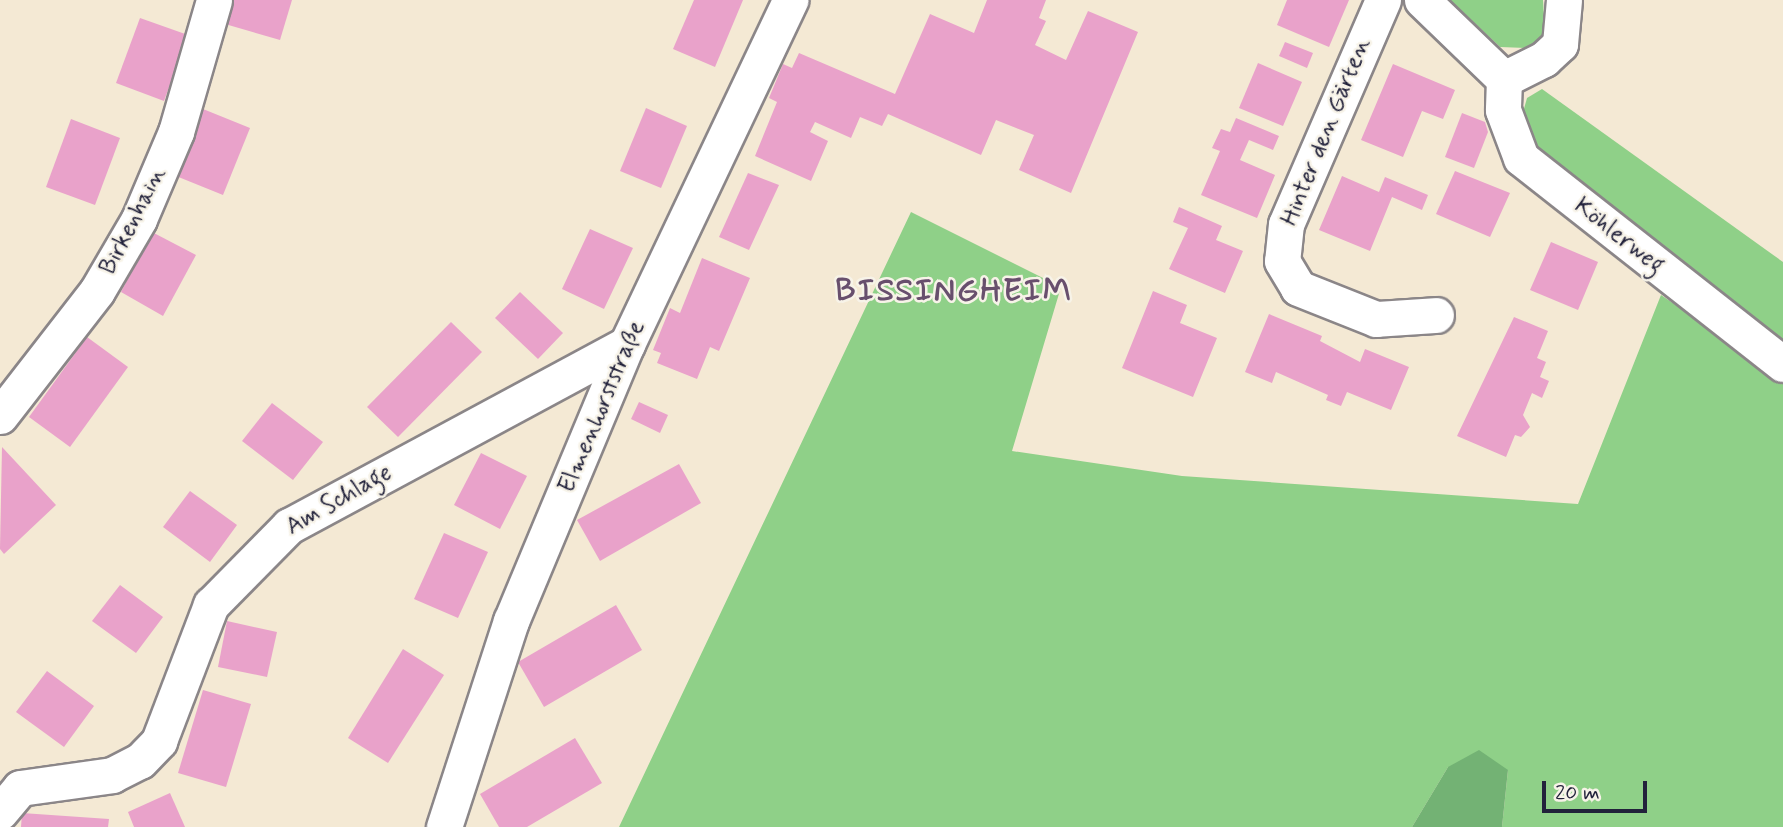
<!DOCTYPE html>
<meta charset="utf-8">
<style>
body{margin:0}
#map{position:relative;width:1783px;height:827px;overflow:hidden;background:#f4e9d4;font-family:Mynerve,sans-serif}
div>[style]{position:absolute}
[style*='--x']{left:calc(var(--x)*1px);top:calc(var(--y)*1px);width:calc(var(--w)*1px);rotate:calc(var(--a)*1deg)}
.green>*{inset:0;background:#8fd088}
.forest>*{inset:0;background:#73b274}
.building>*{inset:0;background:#e9a2ca}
.roads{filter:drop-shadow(2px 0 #8b8688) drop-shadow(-2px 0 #8b8688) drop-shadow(0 2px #8b8688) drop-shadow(0 -2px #8b8688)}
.minor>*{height:35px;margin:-17.5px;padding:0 17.5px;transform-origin:17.5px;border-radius:17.5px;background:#fff}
span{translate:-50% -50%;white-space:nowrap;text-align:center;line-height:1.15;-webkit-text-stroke:5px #f7f3e8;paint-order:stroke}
.street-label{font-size:24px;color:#22223b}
.district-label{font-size:32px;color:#684f6d;font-weight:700;letter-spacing:2px}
.scale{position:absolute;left:1542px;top:781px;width:105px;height:32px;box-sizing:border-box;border:4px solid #22223b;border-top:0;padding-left:9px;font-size:21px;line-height:24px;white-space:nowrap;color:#22223b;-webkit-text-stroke:5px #f7f3e8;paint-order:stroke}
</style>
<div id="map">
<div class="green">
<i style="clip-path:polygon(1450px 0,1543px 0,1545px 34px,1529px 48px,1500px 47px)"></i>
<i style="clip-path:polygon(1542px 89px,1783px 262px,1783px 364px,1528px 152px,1522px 116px,1527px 98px)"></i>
<i style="clip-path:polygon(911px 212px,1061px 287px,1012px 451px,1182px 476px,1578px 504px,1661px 295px,1755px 359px,1783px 383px,1783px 827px,1502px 827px,1508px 770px,1448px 767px,1412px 827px,619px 827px)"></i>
</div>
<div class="forest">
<i style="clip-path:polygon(1479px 750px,1508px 770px,1502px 827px,1412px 827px,1448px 767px)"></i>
</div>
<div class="building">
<i style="clip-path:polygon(232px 0,292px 0,280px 40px,225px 24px)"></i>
<i style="clip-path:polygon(694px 0,743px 0,715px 67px,673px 49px)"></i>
<i style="clip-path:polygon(987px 0,1046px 0,1039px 18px,1046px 21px,1035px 45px,1066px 60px,1088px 11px,1138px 32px,1071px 193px,1019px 170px,1034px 135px,996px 120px,981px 155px,888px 114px,882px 126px,860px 117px,851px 138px,815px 122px,810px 132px,828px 141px,811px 181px,755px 156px,777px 102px,769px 98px,783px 64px,792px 68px,799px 53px,895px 94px,930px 14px,974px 33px)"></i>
<i style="clip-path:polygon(1287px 0,1349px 0,1329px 47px,1277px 25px)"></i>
<i style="clip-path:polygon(140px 18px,188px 35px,164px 101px,116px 83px)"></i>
<i style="clip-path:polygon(1285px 42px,1313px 53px,1307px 68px,1279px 56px)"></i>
<i style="clip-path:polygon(1258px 63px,1302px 82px,1283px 126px,1239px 108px)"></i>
<i style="clip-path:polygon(1393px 64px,1455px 90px,1443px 119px,1422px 111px,1403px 157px,1361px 140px)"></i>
<i style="clip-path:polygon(646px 108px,687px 126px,661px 188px,620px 171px)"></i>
<i style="clip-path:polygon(203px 109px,250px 128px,223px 195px,176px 176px)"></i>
<i style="clip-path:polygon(1462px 113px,1485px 122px,1488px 132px,1474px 168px,1445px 157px)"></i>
<i style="clip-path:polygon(1236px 118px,1279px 136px,1273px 150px,1249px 140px,1240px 160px,1275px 175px,1257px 218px,1201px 195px,1220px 151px,1212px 148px,1221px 129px,1230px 132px)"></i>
<i style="clip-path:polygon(71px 119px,120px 138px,95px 205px,46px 187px)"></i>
<i style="clip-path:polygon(1455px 171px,1510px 193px,1490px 237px,1436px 214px)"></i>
<i style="clip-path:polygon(748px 173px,779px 185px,749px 250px,719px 237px)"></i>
<i style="clip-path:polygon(1342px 176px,1379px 192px,1385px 177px,1428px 195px,1422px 210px,1392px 197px,1370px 251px,1319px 230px)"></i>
<i style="clip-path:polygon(1179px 207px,1222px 226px,1216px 240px,1243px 251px,1225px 293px,1169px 269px,1188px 228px,1173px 222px)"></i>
<i style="clip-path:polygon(590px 229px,633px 248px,604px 309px,562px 289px)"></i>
<i style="clip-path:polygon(152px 232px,196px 255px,163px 316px,121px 292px)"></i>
<i style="clip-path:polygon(1551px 242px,1598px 262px,1578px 310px,1530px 290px)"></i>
<i style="clip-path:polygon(702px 258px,750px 278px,719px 351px,710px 347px,697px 379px,657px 363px,661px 353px,653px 350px,670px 308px,680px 313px)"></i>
<i style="clip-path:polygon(1153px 291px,1187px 305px,1180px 323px,1217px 338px,1193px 397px,1122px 368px)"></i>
<i style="clip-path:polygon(520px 292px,563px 333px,538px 359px,495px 318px)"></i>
<i style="clip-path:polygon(1269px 314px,1322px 336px,1320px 341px,1360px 362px,1365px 349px,1409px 367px,1391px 410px,1347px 392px,1341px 406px,1326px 400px,1328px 395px,1276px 372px,1272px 383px,1245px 372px)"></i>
<i style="clip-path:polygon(1514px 317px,1548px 331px,1537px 358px,1546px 362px,1540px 377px,1549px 381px,1542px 398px,1532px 393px,1523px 415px,1530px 427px,1521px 437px,1515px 435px,1506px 457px,1457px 436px)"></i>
<i style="clip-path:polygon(451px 322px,482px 352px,398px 437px,367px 407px)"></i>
<i style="clip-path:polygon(87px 337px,128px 367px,70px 447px,29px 417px)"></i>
<i style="clip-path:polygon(639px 402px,668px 415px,660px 433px,631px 419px)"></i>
<i style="clip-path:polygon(272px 403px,323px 442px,293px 480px,242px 441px)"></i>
<i style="clip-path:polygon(2px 447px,56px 505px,4px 554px,0 549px)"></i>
<i style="clip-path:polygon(481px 453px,527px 476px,500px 529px,454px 505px)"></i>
<i style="clip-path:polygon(679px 464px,701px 503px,600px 561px,577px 520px)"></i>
<i style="clip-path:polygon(190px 491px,237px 525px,210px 562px,163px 527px)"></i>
<i style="clip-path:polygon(444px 533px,488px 552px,458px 618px,414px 599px)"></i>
<i style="clip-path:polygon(120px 585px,163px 617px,136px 653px,92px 621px)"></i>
<i style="clip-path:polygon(616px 605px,642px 650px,544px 707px,518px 662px)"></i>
<i style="clip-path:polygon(227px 621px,277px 632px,267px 677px,218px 667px)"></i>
<i style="clip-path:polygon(403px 649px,444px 675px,388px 763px,348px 738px)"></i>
<i style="clip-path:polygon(47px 671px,94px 706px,64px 747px,16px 712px)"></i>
<i style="clip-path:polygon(203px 690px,251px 704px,226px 787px,178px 773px)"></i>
<i style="clip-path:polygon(575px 738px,602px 783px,527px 827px,499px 827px,480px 794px)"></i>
<i style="clip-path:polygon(170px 793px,185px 827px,134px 827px,128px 812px)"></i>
<i style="clip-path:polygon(22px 813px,109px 819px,108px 827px,21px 827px)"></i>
</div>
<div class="roads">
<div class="minor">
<i style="--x:1383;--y:0;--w:244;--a:113.4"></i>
<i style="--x:1286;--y:224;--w:37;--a:96"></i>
<i style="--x:1282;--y:261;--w:31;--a:59"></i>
<i style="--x:1298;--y:288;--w:84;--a:21.7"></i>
<i style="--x:1376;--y:319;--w:60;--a:-3.8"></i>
<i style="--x:1422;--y:0;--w:114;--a:43.9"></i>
<i style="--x:1504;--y:79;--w:31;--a:92"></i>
<i style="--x:1503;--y:110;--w:51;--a:69.4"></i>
<i style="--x:1521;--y:158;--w:333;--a:38.2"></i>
<i style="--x:1504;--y:79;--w:45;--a:-26.6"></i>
<i style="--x:1544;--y:59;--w:22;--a:-43"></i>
<i style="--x:1560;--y:44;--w:44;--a:-84.8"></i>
<i style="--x:0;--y:416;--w:158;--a:-52.2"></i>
<i style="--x:97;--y:291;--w:83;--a:-59.7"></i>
<i style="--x:139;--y:219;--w:95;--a:-67"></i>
<i style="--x:176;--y:132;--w:137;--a:-73.9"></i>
<i style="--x:0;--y:812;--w:31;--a:-50"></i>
<i style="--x:20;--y:788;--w:93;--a:-8"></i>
<i style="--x:112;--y:775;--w:31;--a:-27"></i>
<i style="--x:140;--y:761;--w:28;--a:-46"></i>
<i style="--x:159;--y:741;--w:146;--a:-69.1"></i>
<i style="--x:211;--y:605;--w:111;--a:-45.4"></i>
<i style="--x:289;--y:526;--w:384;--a:-28.3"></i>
<i style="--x:444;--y:827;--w:217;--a:-72"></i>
<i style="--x:511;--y:621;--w:300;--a:-67.3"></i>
<i style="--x:627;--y:344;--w:381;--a:-64.6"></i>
</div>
</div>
<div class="street-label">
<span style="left:1326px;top:132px;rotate:-68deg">Hinter den Gärten</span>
<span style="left:133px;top:221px;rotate:-63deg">Birkenhain</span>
<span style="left:1619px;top:236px;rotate:38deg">Köhlerweg</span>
<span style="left:602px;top:407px;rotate:-67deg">Elmenhorststraße</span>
<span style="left:339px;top:500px;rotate:-30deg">Am Schlage</span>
</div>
<div class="district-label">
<span style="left:954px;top:291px">BISSINGHEIM</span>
</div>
<div class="scale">20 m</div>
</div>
